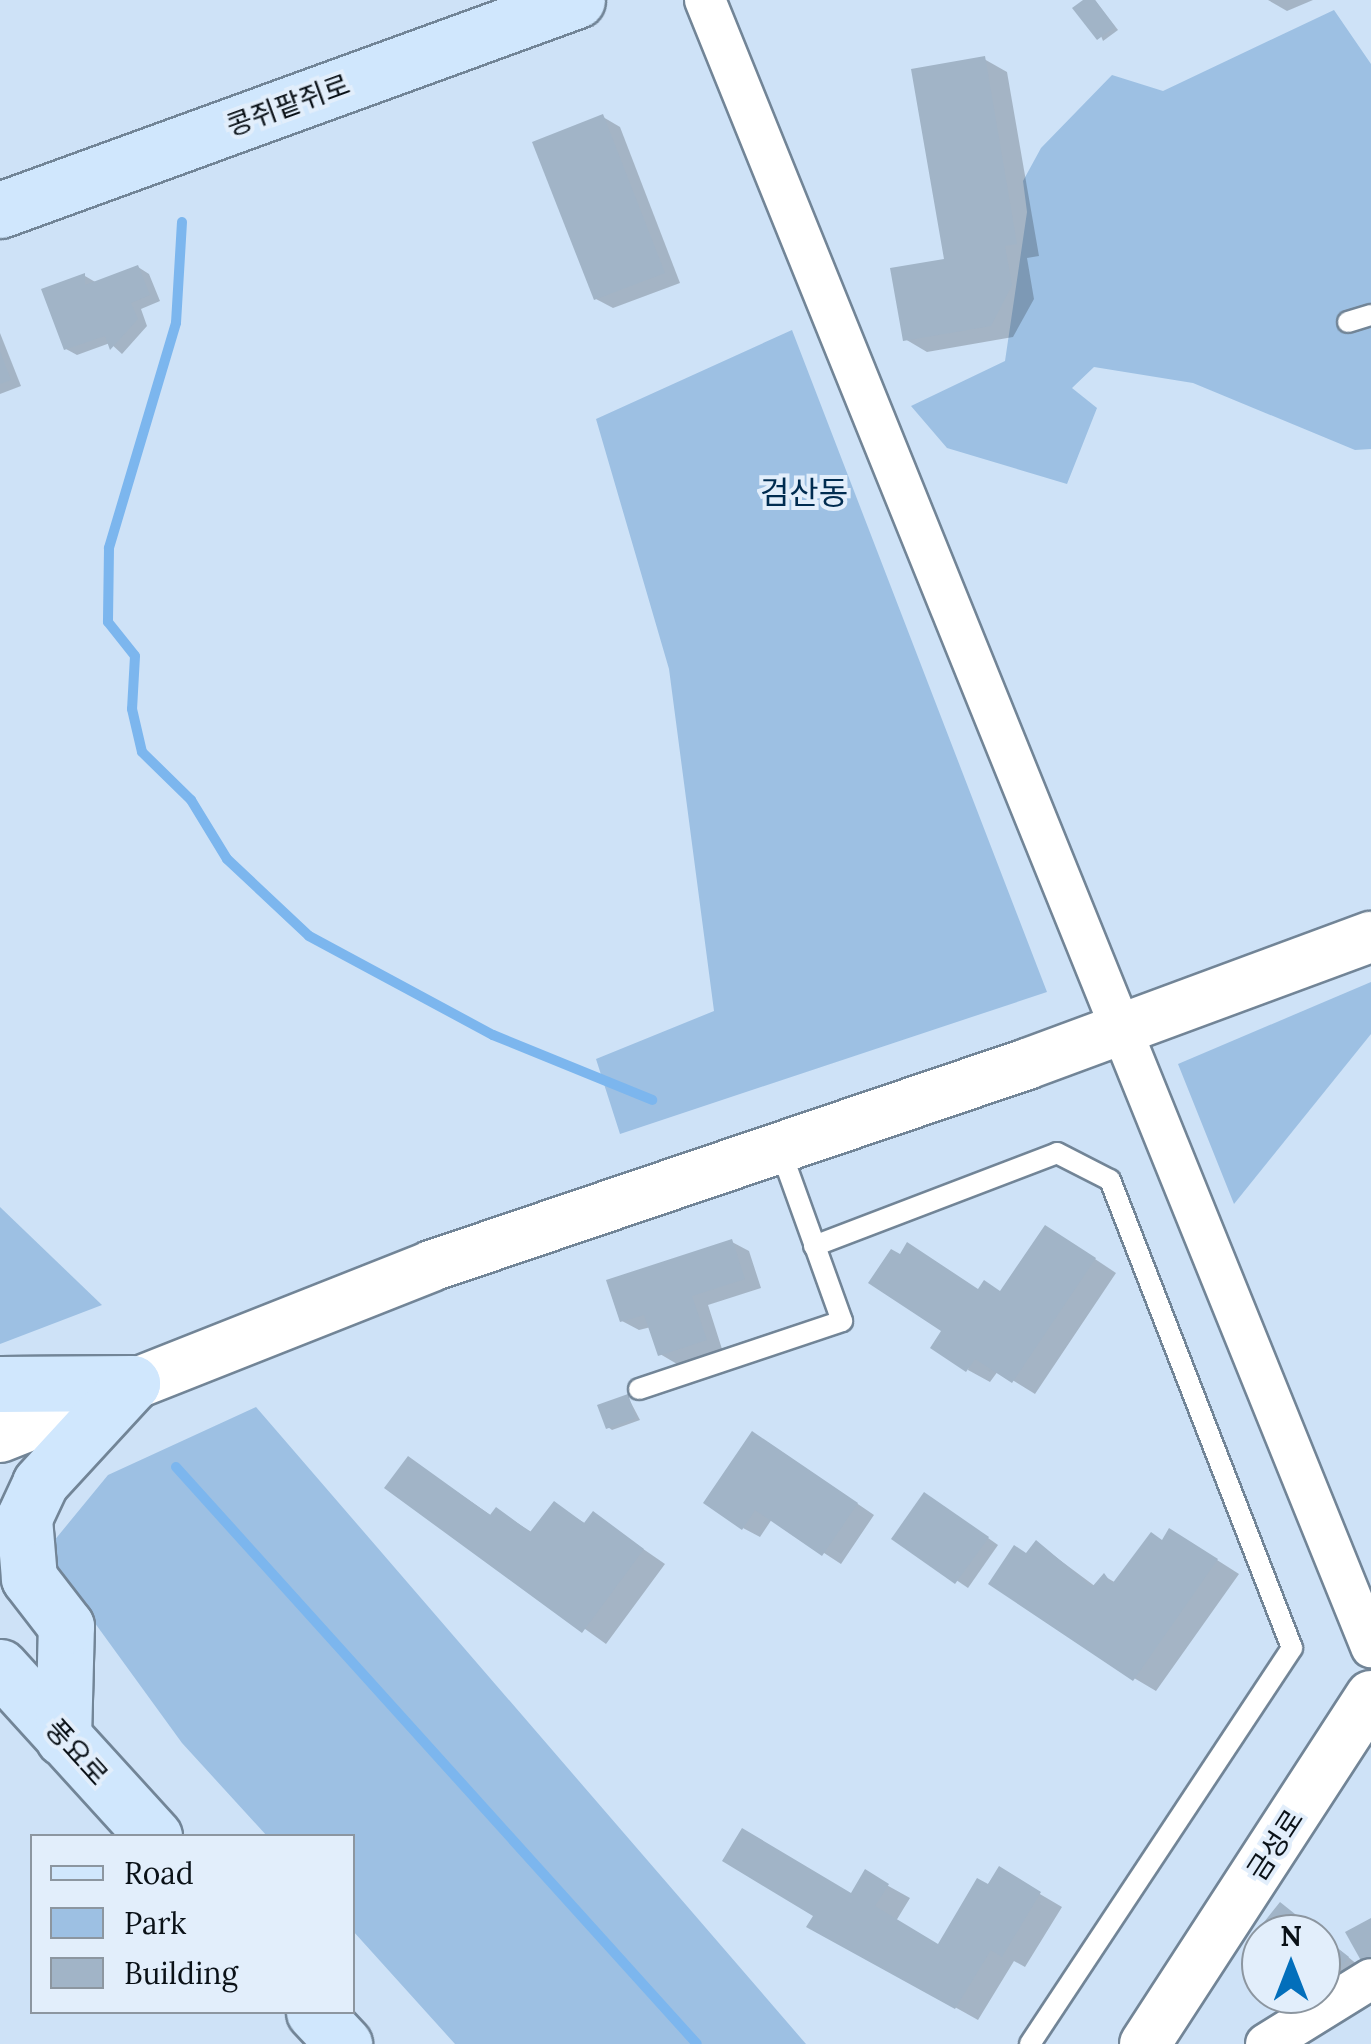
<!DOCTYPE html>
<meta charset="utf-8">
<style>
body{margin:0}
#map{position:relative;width:1371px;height:2044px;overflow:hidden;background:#cee2f7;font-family:Lora,"Noto Sans KR",serif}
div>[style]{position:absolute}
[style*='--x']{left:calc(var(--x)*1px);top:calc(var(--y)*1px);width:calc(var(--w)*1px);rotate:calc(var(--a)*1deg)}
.green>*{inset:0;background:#9dc0e3}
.shadow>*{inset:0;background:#0003}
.stream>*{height:10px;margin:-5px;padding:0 5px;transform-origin:5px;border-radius:5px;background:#7cb6ee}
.building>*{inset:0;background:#a1b4c7}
.roads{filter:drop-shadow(2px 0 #728597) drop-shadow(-2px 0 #728597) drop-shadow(0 2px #728597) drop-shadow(0 -2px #728597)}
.service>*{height:20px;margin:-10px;padding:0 10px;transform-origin:10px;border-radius:10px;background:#fff}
.minor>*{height:40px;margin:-20px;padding:0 20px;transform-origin:20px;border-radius:20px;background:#fff}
.tertiary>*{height:50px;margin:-25px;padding:0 25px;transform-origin:25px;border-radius:25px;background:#fff}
.secondary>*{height:55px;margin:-27.5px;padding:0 27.5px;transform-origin:27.5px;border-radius:27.5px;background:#d0e7fd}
span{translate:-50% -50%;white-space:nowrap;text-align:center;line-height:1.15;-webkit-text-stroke:8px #e2eefb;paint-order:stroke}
.street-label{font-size:28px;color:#0a1117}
.quarter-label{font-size:32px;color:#002c50}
.legend{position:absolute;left:30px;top:1834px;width:325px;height:180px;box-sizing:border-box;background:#e2eefb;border:2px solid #8c96a0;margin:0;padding:12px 18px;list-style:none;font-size:30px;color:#0a1117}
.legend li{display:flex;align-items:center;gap:20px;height:50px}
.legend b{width:50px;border:2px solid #8c96a0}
.north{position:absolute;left:1241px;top:1914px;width:100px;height:100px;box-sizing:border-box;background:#e2eefb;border:2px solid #8c96a0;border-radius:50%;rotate:0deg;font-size:28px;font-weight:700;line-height:40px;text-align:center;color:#0a1117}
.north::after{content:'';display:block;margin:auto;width:35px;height:45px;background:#036fbb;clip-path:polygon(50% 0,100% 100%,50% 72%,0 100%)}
</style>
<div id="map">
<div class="green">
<i style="clip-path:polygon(1334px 10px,1371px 64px,1371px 449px,1355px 450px,1193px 383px,1094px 367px,1072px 388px,1097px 408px,1067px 484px,947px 448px,911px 406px,1005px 361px,1027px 212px,1023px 181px,1041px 148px,1112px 75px,1163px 91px)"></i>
<i style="clip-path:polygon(792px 330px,1047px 992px,620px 1134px,596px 1059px,714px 1011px,669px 669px,596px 419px)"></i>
<i style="clip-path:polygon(1371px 982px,1371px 1034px,1234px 1204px,1178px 1064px)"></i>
<i style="clip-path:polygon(0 1207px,102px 1305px,0 1344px)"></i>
<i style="clip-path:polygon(256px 1407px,806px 2044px,455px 2044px,353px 1931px,352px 1836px,267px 1836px,182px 1743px,44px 1553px,108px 1475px)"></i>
</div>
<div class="shadow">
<i style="clip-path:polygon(1087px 0,1095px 0,1118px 30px,1103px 41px)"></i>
<i style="clip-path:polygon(1268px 0,1313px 0,1287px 11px)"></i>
<i style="clip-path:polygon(984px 59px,1007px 72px,1039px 256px,1027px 258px,1034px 299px,1013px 337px,927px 352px,905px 339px,947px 261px)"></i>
<i style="clip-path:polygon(603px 117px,620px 127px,680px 283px,613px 308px,596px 299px)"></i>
<i style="clip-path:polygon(138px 267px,149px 274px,160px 301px,141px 309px,147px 326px,122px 354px,110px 343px,77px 355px,66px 349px,85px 276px,97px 283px)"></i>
<i style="clip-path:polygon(0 333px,21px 386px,0 394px)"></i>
<i style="clip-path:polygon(1068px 1241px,1116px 1273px,1035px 1394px,998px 1371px,990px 1382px,968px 1370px,980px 1291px,1002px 1293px)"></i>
<i style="clip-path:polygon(732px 1242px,749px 1251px,761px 1288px,708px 1305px,722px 1349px,677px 1364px,660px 1354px,651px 1327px,639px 1330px,622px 1321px)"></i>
<i style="clip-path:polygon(628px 1397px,640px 1420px,612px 1430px,608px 1427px)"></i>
<i style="clip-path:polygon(770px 1444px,874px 1515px,841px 1564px,772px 1519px,760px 1537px,743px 1528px)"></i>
<i style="clip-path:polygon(409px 1459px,492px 1516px,497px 1510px,533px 1533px,554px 1504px,586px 1524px,594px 1515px,665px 1564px,606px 1644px,388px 1487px)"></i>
<i style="clip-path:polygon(936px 1501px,998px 1545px,968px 1588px,894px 1538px)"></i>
<i style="clip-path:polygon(1164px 1542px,1192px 1544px,1239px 1574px,1156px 1691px,1134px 1678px,1027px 1555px,1037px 1543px,1096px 1587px,1104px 1576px,1116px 1583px)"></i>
<i style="clip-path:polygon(999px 1870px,1062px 1907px,1025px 1967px,1014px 1961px,978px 2020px,810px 1926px,852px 1896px,865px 1873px,910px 1898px,896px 1921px,939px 1947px)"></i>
<i style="clip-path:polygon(1321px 1935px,1358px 1965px,1321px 1988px)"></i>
</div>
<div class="stream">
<i style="--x:182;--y:222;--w:101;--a:93.4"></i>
<i style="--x:176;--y:323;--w:235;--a:106.6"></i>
<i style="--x:109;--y:548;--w:74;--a:90.8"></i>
<i style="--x:108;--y:622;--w:43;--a:51.5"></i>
<i style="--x:135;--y:656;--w:53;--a:93.2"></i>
<i style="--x:132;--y:709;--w:44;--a:76.9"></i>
<i style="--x:142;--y:752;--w:69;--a:44.4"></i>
<i style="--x:191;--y:800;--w:69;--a:58.6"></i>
<i style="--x:227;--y:859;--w:112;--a:43.2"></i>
<i style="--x:309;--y:936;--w:209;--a:28.3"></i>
<i style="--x:493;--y:1035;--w:172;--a:22.2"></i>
<i style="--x:176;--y:1467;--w:777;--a:47.92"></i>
</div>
<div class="building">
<i style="clip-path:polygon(1083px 0,1095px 0,1115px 27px,1097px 40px,1072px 8px)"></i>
<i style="clip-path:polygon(985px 56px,1017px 244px,1005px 246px,1012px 285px,991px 326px,903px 341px,890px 268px,944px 259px,911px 69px)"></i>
<i style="clip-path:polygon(603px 114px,665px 273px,594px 300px,532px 142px)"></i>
<i style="clip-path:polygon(138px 265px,150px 295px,131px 303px,138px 319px,110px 350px,105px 336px,64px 350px,41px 289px,85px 273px,85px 285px)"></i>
<i style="clip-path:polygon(0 351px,11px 380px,0 384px)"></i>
<i style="clip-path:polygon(1045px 1225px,1096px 1258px,1012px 1383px,975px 1359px,966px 1372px,930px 1348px,941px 1331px,868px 1283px,891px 1249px,900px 1254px,907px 1242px,978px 1289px,984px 1280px,1000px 1291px)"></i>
<i style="clip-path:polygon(732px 1239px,745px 1279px,692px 1296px,707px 1340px,658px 1356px,644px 1315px,620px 1322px,606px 1280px)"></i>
<i style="clip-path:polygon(628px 1394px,636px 1418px,606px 1429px,597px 1405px)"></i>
<i style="clip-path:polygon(752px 1431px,858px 1503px,822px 1556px,755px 1510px,742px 1530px,703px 1503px)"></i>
<i style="clip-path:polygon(408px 1456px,490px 1515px,496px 1507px,530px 1532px,554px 1501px,584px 1523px,593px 1511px,644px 1549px,582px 1633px,384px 1488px)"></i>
<i style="clip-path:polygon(924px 1492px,989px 1537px,955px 1584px,891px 1539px)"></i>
<i style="clip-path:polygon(1169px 1528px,1218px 1559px,1133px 1681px,988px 1584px,1014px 1545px,1026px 1553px,1036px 1540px,1092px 1587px,1104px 1573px,1112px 1584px,1151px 1532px,1162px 1540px)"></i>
<i style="clip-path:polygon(742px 1828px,851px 1893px,865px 1869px,889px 1884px,875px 1906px,938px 1944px,977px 1878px,988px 1884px,999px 1866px,1041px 1892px,1002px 1957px,991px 1950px,955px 2009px,806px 1927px,813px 1916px,722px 1861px)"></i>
<i style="clip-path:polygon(1280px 1902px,1320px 1934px,1261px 1934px,1261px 1942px,1253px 1936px)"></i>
<i style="clip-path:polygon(1371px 1918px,1371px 1962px,1364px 1966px,1345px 1932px)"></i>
<i style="clip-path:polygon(1321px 1935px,1349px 1957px,1321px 1992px)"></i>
</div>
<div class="roads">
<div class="service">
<i style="--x:1348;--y:322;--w:24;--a:-17"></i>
<i style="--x:814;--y:1246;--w:260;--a:-20.9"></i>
<i style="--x:1057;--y:1153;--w:59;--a:27"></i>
<i style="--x:1110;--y:1180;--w:502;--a:68.75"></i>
<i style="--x:1292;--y:1648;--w:475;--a:123.5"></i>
<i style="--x:639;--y:1389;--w:214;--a:-18.5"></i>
<i style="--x:842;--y:1321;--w:183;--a:-109.8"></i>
</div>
<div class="minor">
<i style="--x:705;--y:0;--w:1777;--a:67.98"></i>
<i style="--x:1266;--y:2044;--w:123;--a:-31.8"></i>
</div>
<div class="tertiary">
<i style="--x:0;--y:1437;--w:464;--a:-21.6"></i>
<i style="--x:431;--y:1266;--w:629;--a:-18.72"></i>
<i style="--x:1027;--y:1064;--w:367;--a:-20.3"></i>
<i style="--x:1145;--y:2044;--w:415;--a:-57"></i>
</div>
<div class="secondary">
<i style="--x:0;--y:210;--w:614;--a:-20"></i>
<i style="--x:0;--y:1384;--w:132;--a:-0.4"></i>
<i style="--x:0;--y:1667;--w:229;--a:47.7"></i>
<i style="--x:63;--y:1738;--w:112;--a:-88.5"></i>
<i style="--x:66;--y:1626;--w:61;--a:-127.6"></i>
<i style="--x:29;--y:1578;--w:60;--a:-94.8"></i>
<i style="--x:24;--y:1518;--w:38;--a:-65"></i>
<i style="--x:40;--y:1483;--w:136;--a:-47.4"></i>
<i style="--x:314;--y:2012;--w:44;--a:46.8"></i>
</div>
</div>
<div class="street-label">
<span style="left:288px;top:105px;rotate:-20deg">콩쥐팥쥐로</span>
<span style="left:77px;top:1752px;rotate:48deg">풍요로</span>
<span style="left:1275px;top:1845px;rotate:-57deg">금성로</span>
</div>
<div class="quarter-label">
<span style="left:804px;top:493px">검산동</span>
</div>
<ul class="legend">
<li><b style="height:12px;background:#d0e7fd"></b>Road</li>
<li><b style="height:28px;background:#9dc0e3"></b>Park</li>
<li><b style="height:28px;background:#a1b4c7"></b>Building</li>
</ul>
<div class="north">N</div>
</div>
